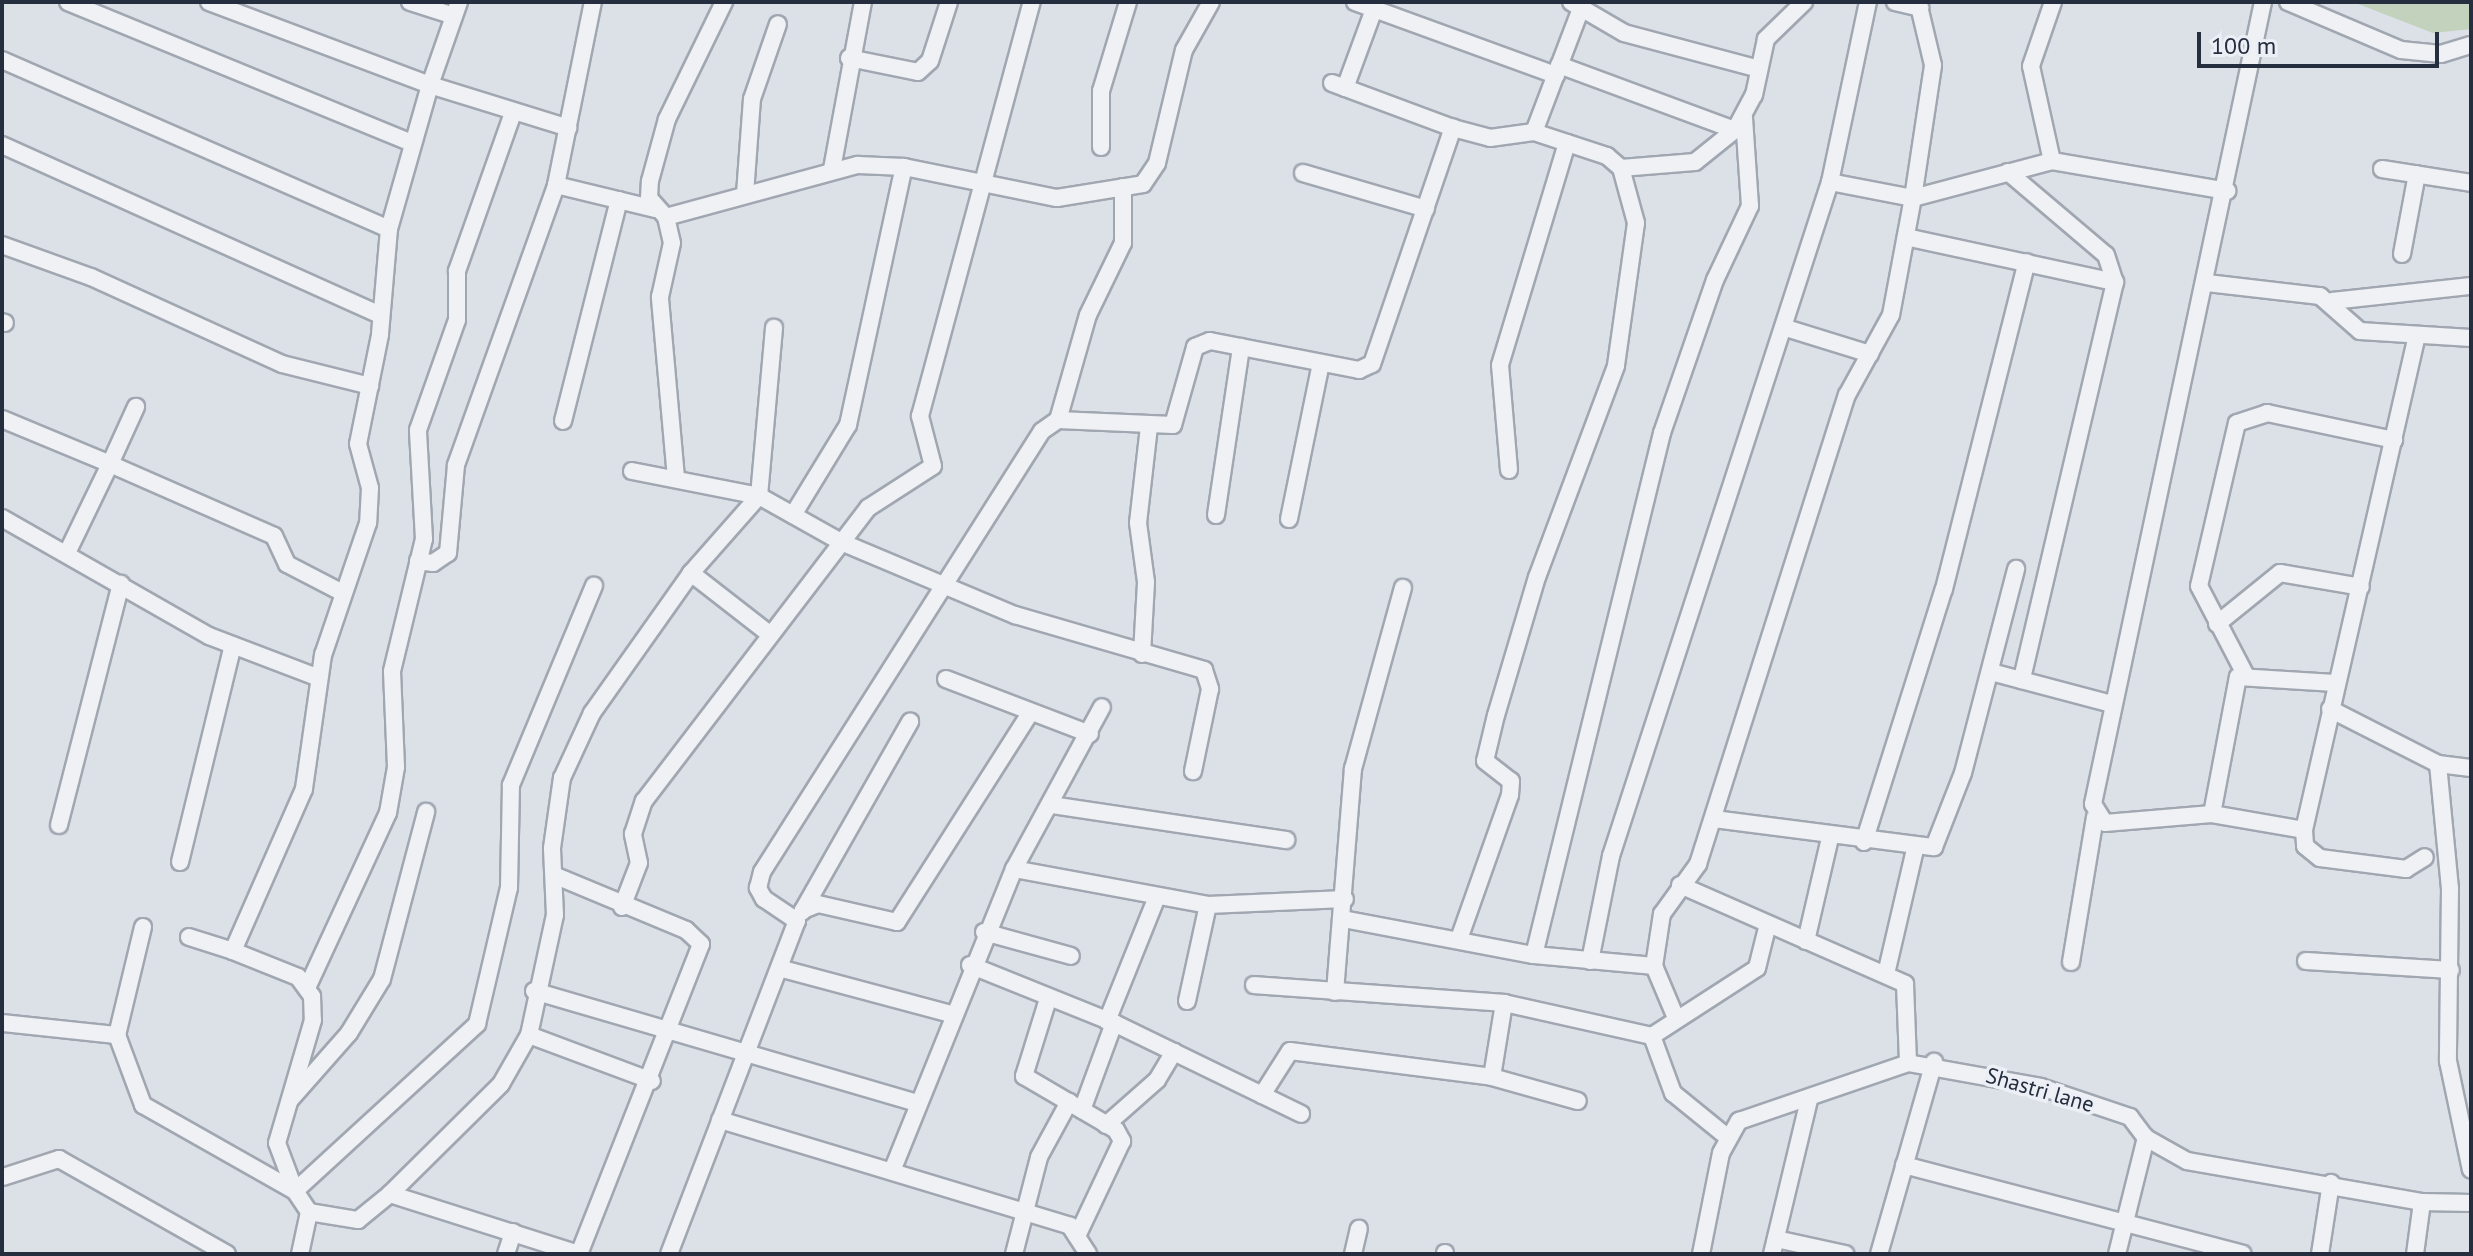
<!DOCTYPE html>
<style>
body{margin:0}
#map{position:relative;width:2473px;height:1256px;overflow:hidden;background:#dce0e7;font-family:"PT Sans",sans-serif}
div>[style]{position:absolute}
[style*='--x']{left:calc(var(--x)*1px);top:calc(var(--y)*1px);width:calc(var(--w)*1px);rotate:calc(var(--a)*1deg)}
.green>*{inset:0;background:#c2d2bd}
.roads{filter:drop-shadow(2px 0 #a1a7b1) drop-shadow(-2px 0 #a1a7b1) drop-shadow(0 2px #a1a7b1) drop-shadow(0 -2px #a1a7b1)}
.minor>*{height:16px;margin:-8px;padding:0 8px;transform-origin:8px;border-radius:8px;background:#eff1f5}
span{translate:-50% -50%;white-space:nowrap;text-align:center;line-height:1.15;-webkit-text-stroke:7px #eceff5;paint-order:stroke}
.street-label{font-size:22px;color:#252e3e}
.frame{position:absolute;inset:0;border:4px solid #252e3e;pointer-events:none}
.scale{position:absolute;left:2197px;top:32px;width:242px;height:36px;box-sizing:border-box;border:4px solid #252e3e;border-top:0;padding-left:10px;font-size:24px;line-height:28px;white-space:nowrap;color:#252e3e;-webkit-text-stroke:6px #eceff5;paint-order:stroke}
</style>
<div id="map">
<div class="green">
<i style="clip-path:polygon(2353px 2px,2471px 2px,2471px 29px,2433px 33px)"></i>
</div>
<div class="roads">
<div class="minor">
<i style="--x:68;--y:2;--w:372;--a:22.3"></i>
<i style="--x:209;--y:2;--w:236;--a:20.6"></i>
<i style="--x:430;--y:85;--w:150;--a:105.9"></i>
<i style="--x:389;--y:229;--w:106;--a:94.9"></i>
<i style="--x:380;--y:335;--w:111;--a:101.4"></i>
<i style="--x:358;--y:444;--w:46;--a:74.7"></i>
<i style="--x:370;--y:488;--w:35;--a:93"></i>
<i style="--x:368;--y:523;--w:139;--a:108.8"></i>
<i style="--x:323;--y:655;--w:135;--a:98.1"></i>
<i style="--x:304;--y:789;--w:177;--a:113.7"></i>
<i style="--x:233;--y:951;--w:70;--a:21.8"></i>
<i style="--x:298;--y:977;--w:24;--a:54"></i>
<i style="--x:312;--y:996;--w:24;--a:88"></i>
<i style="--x:313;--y:1020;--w:128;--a:106.3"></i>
<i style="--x:277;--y:1143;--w:51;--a:69.4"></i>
<i style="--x:295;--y:1191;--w:247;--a:-42.5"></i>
<i style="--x:477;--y:1024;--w:140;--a:-76.8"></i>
<i style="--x:509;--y:888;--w:103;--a:-88.9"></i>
<i style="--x:511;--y:785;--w:216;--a:-67.4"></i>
<i style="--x:410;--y:2;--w:46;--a:17.7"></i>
<i style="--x:459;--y:2;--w:88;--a:109.3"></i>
<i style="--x:430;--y:85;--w:145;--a:17.2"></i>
<i style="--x:1355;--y:2;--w:214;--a:20"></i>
<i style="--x:1571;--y:2;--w:61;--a:30.3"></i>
<i style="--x:1624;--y:33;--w:140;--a:14.9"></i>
<i style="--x:1895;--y:2;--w:26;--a:13"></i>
<i style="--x:2263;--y:2;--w:820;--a:101.97"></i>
<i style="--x:2093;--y:804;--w:22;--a:58"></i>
<i style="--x:2105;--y:823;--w:107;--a:-4.8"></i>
<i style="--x:2212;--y:814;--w:93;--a:9.9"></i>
<i style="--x:2288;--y:2;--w:123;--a:23"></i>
<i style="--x:2401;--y:50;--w:40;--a:5.7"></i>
<i style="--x:2441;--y:54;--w:31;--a:-17"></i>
<i style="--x:849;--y:58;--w:70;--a:11.5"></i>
<i style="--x:918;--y:72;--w:16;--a:-43"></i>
<i style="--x:930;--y:61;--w:62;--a:-72.1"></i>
<i style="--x:2;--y:60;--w:422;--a:23.6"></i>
<i style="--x:1559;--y:65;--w:188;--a:20.3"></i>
<i style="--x:1332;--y:83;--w:129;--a:20.4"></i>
<i style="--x:1453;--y:128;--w:38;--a:15"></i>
<i style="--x:1490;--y:138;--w:44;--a:-7.8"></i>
<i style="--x:1534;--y:132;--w:77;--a:18.2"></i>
<i style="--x:1607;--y:156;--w:18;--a:41"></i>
<i style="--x:1621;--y:168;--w:57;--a:74.7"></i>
<i style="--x:1636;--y:223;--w:144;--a:98"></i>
<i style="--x:1616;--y:366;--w:225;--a:110.5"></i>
<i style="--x:1537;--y:577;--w:144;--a:106.5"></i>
<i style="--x:1496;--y:715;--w:47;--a:103.4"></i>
<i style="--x:1485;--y:761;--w:33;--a:38"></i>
<i style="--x:1511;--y:781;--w:14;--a:94"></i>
<i style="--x:1510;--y:795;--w:153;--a:109.5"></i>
<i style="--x:1345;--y:88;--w:84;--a:-69.8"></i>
<i style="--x:1534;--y:132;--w:138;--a:-69.2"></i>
<i style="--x:2;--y:145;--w:412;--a:24.2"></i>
<i style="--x:1101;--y:147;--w:56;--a:-90"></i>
<i style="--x:1101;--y:91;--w:93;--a:-73.1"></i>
<i style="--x:2052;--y:161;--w:97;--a:-102.5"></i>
<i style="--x:2031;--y:66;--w:68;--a:-71"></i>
<i style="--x:1621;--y:168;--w:74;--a:-4.6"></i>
<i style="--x:1695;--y:162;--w:51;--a:-38.7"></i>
<i style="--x:1735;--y:130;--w:40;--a:-62"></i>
<i style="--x:1754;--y:95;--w:57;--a:-77.9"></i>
<i style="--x:1766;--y:39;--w:53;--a:-44.2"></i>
<i style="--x:832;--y:169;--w:170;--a:-79.5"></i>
<i style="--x:2382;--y:169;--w:90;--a:8.9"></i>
<i style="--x:2008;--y:172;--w:128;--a:40.3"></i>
<i style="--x:2106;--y:255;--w:28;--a:72"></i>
<i style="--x:2115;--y:282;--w:409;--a:103.2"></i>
<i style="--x:1303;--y:173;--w:128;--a:16.3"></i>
<i style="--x:1830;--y:182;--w:85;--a:10.9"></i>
<i style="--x:1913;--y:198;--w:134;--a:-81.4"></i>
<i style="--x:1933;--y:65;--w:65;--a:-103.4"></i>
<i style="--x:556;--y:185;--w:102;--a:13.6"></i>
<i style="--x:745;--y:194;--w:95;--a:-85.8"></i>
<i style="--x:752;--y:99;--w:79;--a:-70.9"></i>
<i style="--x:666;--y:217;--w:199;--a:-15.2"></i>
<i style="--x:858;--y:165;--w:46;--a:2.5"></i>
<i style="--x:904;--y:167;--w:156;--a:11.5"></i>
<i style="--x:1057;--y:198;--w:87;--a:-9.2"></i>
<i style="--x:1143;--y:184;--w:25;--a:-56"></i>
<i style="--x:1157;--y:163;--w:116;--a:-76.6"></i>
<i style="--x:1184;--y:50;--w:55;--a:-60.6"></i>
<i style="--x:1906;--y:237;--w:214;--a:12.2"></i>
<i style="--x:2;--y:245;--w:95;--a:19.8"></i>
<i style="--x:91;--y:277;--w:210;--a:24.5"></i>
<i style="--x:282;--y:364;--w:91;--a:14"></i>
<i style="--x:2402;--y:254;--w:81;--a:-79.4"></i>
<i style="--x:2207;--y:283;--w:114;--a:6.6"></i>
<i style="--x:2320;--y:296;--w:53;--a:41.2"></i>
<i style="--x:2360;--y:331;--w:111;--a:3.6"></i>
<i style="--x:2332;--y:301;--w:140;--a:-6.2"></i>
<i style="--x:2;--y:322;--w:3;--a:18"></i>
<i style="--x:1786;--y:328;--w:88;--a:17.2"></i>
<i style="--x:2417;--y:335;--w:508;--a:102.86"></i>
<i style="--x:2304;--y:830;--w:16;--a:86"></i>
<i style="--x:2305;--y:846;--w:19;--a:39"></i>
<i style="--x:2320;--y:858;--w:87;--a:7.3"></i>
<i style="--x:2406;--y:869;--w:22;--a:-32"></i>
<i style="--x:2;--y:419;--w:117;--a:22.6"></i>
<i style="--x:110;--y:464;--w:63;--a:-65.5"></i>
<i style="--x:1058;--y:420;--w:109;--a:-74.1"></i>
<i style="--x:1088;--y:315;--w:80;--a:-64.1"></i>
<i style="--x:1123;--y:243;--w:56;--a:-90"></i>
<i style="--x:563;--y:421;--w:228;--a:-75.8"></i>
<i style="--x:1509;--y:470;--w:105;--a:-94.9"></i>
<i style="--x:1500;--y:365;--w:232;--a:-73.2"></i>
<i style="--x:632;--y:471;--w:129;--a:11.1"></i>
<i style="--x:759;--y:496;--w:94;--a:29.3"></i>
<i style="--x:841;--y:542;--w:189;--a:22.8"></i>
<i style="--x:1015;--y:615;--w:197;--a:16.2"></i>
<i style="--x:1204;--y:670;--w:20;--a:72"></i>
<i style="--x:1210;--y:689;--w:84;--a:101.7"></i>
<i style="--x:676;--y:478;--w:182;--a:-95.1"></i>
<i style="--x:660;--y:297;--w:55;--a:-77.5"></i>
<i style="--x:672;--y:243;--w:27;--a:-103"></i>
<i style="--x:666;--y:217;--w:25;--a:-132"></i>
<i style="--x:649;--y:198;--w:17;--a:-87"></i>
<i style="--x:650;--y:181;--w:64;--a:-74.7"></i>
<i style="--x:667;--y:119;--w:130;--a:-64"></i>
<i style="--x:793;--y:515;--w:105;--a:-58.6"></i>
<i style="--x:848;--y:425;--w:264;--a:-77.8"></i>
<i style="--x:1216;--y:515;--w:170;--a:-81.5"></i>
<i style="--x:2;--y:518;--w:238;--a:29.7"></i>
<i style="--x:209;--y:636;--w:118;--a:20.9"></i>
<i style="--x:1289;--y:519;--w:159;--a:-78.4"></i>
<i style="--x:67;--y:553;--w:99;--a:-64.2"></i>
<i style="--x:110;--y:464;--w:179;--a:23.7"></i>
<i style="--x:274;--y:536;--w:31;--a:65"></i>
<i style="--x:287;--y:564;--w:63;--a:27.4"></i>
<i style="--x:418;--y:561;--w:15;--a:8"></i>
<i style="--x:433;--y:563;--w:18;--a:-34"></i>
<i style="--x:448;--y:553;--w:88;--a:-84.8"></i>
<i style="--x:456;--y:465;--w:297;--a:-70.3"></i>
<i style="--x:556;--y:185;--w:187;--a:-78.6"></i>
<i style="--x:691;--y:573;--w:98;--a:37.9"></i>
<i style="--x:2217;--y:624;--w:81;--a:-39"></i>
<i style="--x:2280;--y:573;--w:82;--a:9.8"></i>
<i style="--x:1142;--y:654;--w:72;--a:-86.8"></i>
<i style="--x:1146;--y:582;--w:60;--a:-97.7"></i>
<i style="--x:1138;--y:523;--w:97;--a:-83.5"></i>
<i style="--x:1991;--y:672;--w:125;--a:14.8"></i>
<i style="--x:2245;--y:674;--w:99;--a:-117.6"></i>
<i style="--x:2199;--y:586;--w:167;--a:-76.9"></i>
<i style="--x:2237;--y:423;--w:32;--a:-18"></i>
<i style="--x:2267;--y:413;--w:130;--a:12"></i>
<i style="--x:946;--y:679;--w:154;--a:20.9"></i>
<i style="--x:2330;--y:709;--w:121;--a:27"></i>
<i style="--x:2438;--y:764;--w:33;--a:7"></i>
<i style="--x:2438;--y:764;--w:125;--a:84.5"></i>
<i style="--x:2450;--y:888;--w:173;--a:90.7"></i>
<i style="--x:2448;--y:1061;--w:111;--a:78.1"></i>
<i style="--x:1052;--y:805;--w:237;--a:8.5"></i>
<i style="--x:2212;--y:814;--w:139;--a:-79.3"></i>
<i style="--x:2238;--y:677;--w:97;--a:3.5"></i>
<i style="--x:1714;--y:819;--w:222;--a:7.3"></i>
<i style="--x:1934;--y:847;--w:79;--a:-68.6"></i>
<i style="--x:1963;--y:773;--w:211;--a:-75.4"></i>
<i style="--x:59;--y:825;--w:249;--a:-75.6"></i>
<i style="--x:1864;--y:842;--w:265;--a:-72.5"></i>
<i style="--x:1944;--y:589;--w:337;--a:-75.8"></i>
<i style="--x:180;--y:862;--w:223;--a:-76.3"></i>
<i style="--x:1014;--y:869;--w:184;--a:-61.5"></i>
<i style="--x:1680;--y:885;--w:246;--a:23.7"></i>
<i style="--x:1905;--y:984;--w:79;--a:87.8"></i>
<i style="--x:622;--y:907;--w:47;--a:-68.9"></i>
<i style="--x:639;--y:863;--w:30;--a:-102"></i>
<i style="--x:633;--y:834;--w:35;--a:-72"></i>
<i style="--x:644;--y:801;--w:369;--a:-52.6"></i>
<i style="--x:868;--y:508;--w:77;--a:-32.9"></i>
<i style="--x:933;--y:466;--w:52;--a:-104.6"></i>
<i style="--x:920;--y:416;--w:429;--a:-74.9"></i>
<i style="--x:803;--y:910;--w:16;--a:-22"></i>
<i style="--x:818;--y:904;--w:81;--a:12.8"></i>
<i style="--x:897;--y:922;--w:249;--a:-57.5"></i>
<i style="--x:802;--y:912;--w:219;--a:-60.4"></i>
<i style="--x:1343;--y:919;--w:194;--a:10.7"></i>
<i style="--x:1534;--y:955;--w:121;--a:5.2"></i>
<i style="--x:143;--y:927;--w:111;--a:103.5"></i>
<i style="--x:117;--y:1035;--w:75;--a:69.6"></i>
<i style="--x:143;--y:1105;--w:175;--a:29.5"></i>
<i style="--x:295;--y:1191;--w:25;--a:56"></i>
<i style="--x:309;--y:1212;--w:50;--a:9.3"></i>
<i style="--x:358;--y:1220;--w:41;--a:-39.1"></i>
<i style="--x:390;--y:1194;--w:198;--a:17.6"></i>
<i style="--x:579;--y:1254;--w:333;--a:-68.5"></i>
<i style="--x:701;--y:944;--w:21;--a:-137"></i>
<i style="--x:686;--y:930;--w:141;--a:-157.4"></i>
<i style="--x:984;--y:932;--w:90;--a:15.4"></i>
<i style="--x:189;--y:937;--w:46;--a:17.7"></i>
<i style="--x:1806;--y:941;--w:106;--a:-76.9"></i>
<i style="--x:1534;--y:955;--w:537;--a:-76.22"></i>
<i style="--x:1662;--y:433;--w:162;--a:-70.9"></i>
<i style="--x:1715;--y:280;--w:82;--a:-64.7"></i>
<i style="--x:1750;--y:206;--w:89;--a:-93.9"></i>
<i style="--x:1590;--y:961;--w:107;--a:-78.7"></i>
<i style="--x:1611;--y:856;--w:709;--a:-72"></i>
<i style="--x:1830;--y:182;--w:184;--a:-78.1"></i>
<i style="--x:2306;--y:961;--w:145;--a:3.6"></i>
<i style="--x:2071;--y:962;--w:147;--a:-80.6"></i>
<i style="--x:970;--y:965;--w:155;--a:21.9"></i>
<i style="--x:1114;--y:1023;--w:208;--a:25.9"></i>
<i style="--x:779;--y:968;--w:178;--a:15"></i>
<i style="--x:1886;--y:974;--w:128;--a:-76.9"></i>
<i style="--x:1254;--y:985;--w:251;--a:4.1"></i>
<i style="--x:1504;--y:1003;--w:152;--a:12.6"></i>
<i style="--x:1652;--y:1036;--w:125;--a:-32.9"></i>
<i style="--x:1757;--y:968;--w:45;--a:-76"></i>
<i style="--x:307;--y:988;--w:193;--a:-65.2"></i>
<i style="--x:388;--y:813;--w:47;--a:-80.1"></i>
<i style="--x:396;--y:767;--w:96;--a:-92.4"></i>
<i style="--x:392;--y:671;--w:136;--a:-76.4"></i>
<i style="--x:424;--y:539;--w:109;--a:-93.2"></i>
<i style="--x:418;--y:430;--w:117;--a:-70.5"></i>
<i style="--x:457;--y:320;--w:49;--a:-90"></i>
<i style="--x:457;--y:271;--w:168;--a:-70.5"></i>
<i style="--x:534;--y:991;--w:400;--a:16.3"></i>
<i style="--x:1335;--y:992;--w:224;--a:-85.4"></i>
<i style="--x:1353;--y:769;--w:188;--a:-74.6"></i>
<i style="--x:1048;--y:999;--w:81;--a:107.3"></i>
<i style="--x:1024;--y:1076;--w:107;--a:30.4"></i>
<i style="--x:1116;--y:1130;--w:13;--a:61"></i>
<i style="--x:1122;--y:1141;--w:101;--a:115.3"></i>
<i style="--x:1187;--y:1001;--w:98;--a:-77.7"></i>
<i style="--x:1676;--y:1018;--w:56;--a:-112.9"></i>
<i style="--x:1654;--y:966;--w:53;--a:-81.3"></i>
<i style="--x:1662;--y:914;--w:62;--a:-54.2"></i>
<i style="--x:1698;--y:864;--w:492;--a:-72.4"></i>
<i style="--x:1847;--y:395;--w:91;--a:-61.2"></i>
<i style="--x:1891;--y:315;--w:119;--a:-79.4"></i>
<i style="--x:1913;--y:198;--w:144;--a:-14.9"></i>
<i style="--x:2052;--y:161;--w:178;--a:9.7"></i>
<i style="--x:1107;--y:1021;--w:131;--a:-68.1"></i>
<i style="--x:2;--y:1023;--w:116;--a:6"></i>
<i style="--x:529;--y:1035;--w:131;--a:20.5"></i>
<i style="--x:1652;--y:1036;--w:61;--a:69.8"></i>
<i style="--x:1673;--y:1093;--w:68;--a:39.1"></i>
<i style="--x:1492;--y:1077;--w:75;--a:-80.8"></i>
<i style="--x:1262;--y:1095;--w:52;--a:-57.5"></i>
<i style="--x:1290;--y:1051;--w:204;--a:7.3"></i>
<i style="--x:1492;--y:1077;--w:89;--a:15.6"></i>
<i style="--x:290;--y:1100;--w:89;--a:-48.6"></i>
<i style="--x:349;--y:1033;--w:63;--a:-58.6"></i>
<i style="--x:382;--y:979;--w:173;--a:-75.2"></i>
<i style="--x:1082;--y:1110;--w:93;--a:-69.8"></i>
<i style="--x:720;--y:1120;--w:366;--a:16.8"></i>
<i style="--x:1070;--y:1226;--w:33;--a:57"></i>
<i style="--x:1106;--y:1125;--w:68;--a:-41.4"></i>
<i style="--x:1157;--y:1080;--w:33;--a:-59"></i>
<i style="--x:1904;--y:1165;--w:350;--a:14.7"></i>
<i style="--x:892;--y:1171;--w:326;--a:-68"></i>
<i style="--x:1014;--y:869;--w:197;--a:10.5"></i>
<i style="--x:1208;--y:905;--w:137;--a:-2.5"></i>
<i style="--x:3;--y:1177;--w:59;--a:-17.8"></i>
<i style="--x:59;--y:1159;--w:193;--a:29.5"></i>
<i style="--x:390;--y:1194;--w:156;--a:-44.7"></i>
<i style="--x:501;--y:1084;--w:56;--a:-60.3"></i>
<i style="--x:529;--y:1035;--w:123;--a:-77.8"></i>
<i style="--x:555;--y:915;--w:67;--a:-92.6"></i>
<i style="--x:552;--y:848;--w:71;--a:-81.9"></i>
<i style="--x:562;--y:778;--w:72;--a:-65.2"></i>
<i style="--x:592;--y:713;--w:171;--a:-54.7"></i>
<i style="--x:691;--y:573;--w:103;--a:-48.6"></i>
<i style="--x:759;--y:496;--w:169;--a:-84.9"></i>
<i style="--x:1776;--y:1239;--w:71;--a:12.3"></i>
<i style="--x:300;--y:1254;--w:43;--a:-77.9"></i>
<i style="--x:506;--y:1254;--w:23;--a:-72"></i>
<i style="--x:669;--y:1254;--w:357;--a:-69"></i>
<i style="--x:797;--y:921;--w:40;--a:-146"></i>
<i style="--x:764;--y:899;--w:13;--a:-119"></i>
<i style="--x:758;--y:888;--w:16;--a:-76"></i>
<i style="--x:762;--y:872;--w:522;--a:-57.59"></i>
<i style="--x:1042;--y:431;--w:19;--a:-35"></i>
<i style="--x:1058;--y:420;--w:115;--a:2.5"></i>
<i style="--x:1173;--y:425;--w:81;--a:-74.2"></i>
<i style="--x:1195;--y:347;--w:16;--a:-22"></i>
<i style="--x:1210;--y:341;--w:152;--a:11"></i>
<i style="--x:1359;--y:370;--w:14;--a:-25"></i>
<i style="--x:1372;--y:364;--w:250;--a:-71.1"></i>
<i style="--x:1014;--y:1254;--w:100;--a:-75.5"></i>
<i style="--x:1039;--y:1157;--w:63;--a:-61.4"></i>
<i style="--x:1353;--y:1254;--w:26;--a:-77"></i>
<i style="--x:1445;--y:1254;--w:1;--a:-90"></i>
<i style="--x:1701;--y:1254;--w:103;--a:-78.8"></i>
<i style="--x:1721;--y:1153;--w:37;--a:-61"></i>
<i style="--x:1739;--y:1121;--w:179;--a:-18.9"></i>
<i style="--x:1908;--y:1063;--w:135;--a:10.2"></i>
<i style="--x:2041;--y:1087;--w:94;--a:18.6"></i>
<i style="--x:2130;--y:1117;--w:26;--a:53"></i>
<i style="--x:2146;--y:1138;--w:47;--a:29.3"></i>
<i style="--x:2187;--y:1161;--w:239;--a:9.9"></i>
<i style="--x:2422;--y:1202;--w:49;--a:1.2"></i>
<i style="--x:1772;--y:1254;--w:158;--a:-76.5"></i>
<i style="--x:1879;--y:1254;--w:200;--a:-74"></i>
<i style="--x:2117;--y:1254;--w:120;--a:-76"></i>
<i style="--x:2320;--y:1254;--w:72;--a:-81.2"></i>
<i style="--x:2415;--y:1254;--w:52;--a:-82.3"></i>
</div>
</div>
<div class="street-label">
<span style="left:2040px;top:1090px;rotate:16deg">Shastri lane</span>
</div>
<div class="frame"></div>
<div class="scale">100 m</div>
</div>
